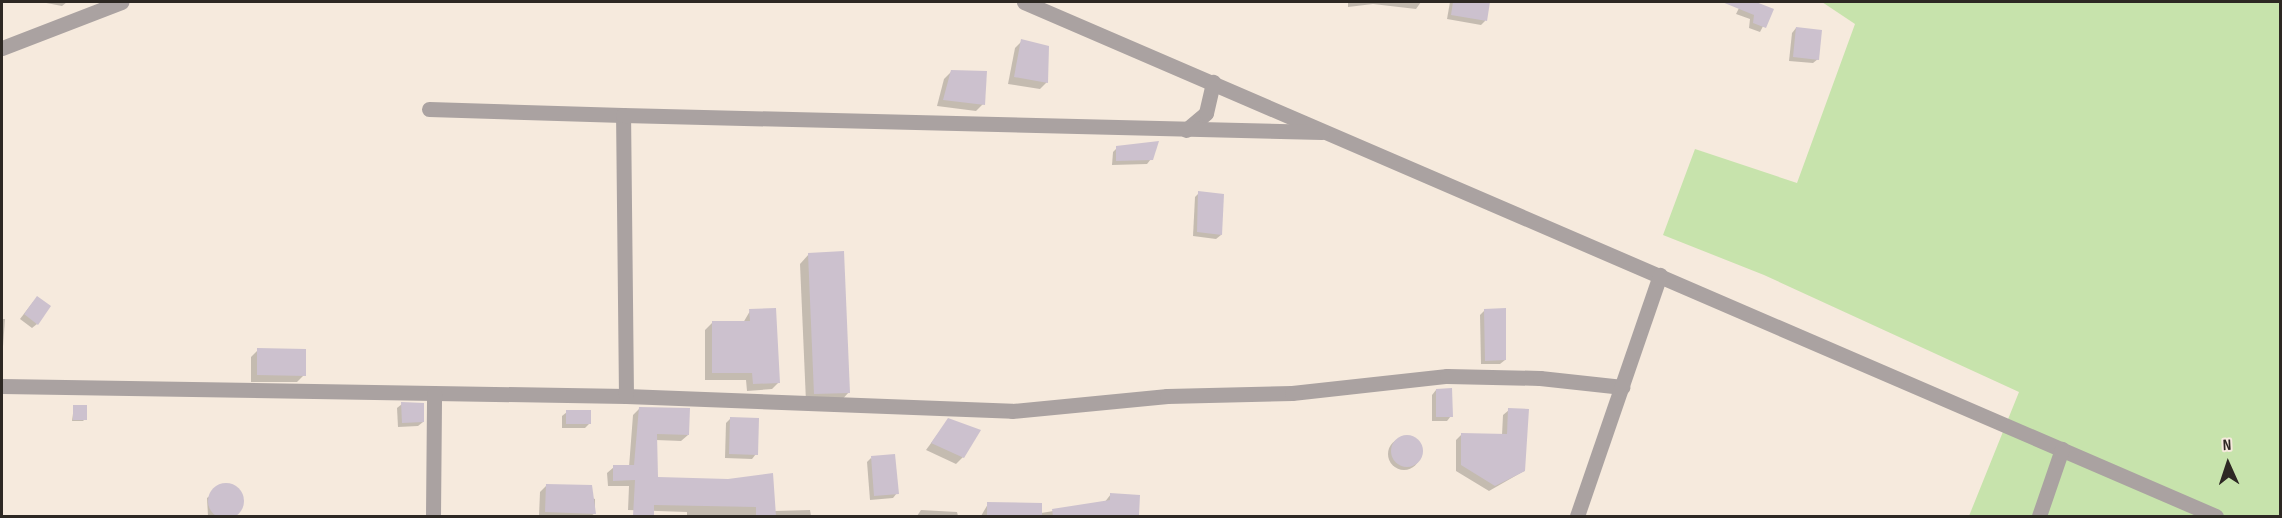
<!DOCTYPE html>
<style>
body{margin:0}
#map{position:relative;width:2282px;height:518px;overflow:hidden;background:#f6eadd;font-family:"Sofia Sans Condensed",sans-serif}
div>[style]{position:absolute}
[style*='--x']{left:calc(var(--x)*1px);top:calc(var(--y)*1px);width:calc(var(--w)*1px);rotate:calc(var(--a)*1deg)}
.green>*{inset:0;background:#c7e3ac}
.shadow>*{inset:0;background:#0003}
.round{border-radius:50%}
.building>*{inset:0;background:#ccc1ce}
.street>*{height:15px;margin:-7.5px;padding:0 7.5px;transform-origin:7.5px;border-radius:7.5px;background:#aaa2a1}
span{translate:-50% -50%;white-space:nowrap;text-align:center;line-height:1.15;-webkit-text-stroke:4.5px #f6eadd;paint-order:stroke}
.frame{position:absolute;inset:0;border:3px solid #2d2823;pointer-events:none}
.north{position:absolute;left:2198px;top:434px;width:60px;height:60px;-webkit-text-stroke:4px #f6eadd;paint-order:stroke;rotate:357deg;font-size:16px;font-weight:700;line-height:24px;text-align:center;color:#2d2823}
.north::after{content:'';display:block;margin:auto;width:21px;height:27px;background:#2d2823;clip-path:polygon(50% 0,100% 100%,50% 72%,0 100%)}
</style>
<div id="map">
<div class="green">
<i style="clip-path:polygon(1822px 2px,2280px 2px,2280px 516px,1969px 516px,2019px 392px,1764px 275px,1663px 235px,1695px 149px,1797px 183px,1855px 24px)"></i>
</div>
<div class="shadow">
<i style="clip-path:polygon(41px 2px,67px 2px,62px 6px)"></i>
<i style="clip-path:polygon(1348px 2px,1421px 2px,1416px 9px,1373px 4px,1348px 7px)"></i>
<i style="clip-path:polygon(1450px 2px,1489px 2px,1485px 21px,1481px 25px,1447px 19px)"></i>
<i style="clip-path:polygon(1742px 2px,1772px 9px,1760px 32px,1749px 28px,1750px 19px,1736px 14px)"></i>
<i style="clip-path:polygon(1796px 28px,1818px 59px,1813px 63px,1789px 61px,1792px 33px)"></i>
<i style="clip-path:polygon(1022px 41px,1047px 82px,1040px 89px,1008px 84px,1015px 48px)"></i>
<i style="clip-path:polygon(951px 72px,983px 104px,976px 111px,937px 106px,944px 79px)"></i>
<i style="clip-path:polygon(1117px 148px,1151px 159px,1147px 164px,1112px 165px,1113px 152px)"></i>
<i style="clip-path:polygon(1199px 193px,1221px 235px,1216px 239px,1193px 236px,1195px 197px)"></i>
<i style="clip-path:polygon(809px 254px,849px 392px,840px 402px,806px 402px,800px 264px)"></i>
<i style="clip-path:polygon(33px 302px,37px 324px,32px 328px,20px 319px)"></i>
<i style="clip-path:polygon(1485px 310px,1505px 360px,1500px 364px,1481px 364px,1480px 315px)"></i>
<i style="clip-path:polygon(750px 311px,779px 382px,772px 389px,747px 391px,746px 380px,705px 380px,705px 330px,712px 323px,743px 323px)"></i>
<i style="clip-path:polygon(2px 319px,5px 319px,2px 360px)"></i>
<i style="clip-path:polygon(258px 350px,304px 375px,297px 382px,251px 382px,251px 357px)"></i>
<i style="clip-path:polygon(1436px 390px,1451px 416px,1447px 421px,1432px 421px,1432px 395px)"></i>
<i style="clip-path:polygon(402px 404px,423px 422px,418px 426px,398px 427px,397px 408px)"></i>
<i style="clip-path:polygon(74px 406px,85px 419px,83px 421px,72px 421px)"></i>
<i style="clip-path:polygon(640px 408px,688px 435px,681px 441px,656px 440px,656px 478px,774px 511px,810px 510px,811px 516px,687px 516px,687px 512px,628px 510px,629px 486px,608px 486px,607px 473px,614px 467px,629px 467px,633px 415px)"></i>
<i style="clip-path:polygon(1509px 410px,1524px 471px,1489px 491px,1456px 471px,1456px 440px,1462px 434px,1502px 435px,1503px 415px)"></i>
<i style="clip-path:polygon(567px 412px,590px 423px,585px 428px,562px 428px,562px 416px)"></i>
<i style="clip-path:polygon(731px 418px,756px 454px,752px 459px,725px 458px,726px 423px)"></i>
<i style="clip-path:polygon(948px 420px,963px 457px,956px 464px,926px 450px)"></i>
<i class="round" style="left:1388px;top:438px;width:32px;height:32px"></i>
<i style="clip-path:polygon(871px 458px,897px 493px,893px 498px,870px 500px,867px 462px)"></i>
<i style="clip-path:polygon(225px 485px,235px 488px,243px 501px,240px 511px,235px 516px,208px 516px,207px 498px)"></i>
<i style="clip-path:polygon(547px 485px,595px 499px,595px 513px,591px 516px,539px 516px,540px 492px)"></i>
<i style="clip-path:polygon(1111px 494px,1139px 496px,1137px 516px,981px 516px,988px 504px,1041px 513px,1104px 503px)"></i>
<i style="clip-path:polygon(921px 510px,957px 512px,958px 516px,917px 516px)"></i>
</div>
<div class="building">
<i style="clip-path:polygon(1453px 2px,1490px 2px,1487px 21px,1451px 15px)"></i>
<i style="clip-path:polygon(1722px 2px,1756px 2px,1774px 9px,1766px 28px,1753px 23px,1754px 15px)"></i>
<i style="clip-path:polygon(1796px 27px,1822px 30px,1819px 60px,1793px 57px)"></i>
<i style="clip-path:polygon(1021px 39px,1049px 46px,1048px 83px,1014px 77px)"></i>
<i style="clip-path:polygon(951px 70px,987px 71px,985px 105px,943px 100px)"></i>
<i style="clip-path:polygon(1159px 141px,1153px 160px,1116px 161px,1116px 146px)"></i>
<i style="clip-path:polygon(1198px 191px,1224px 194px,1222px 235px,1197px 232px)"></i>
<i style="clip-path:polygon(844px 251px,850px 393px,814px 394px,808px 253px)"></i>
<i style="clip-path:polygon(37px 296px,51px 306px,38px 325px,24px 314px)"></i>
<i style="clip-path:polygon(776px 308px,780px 383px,753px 384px,752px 373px,712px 373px,712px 321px,750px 321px,749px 309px)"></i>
<i style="clip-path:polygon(1506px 308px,1506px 360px,1485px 361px,1484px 309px)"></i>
<i style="clip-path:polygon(257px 348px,306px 349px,306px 376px,257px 375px)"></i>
<i style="clip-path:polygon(1452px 388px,1453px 417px,1436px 417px,1436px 389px)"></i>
<i style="clip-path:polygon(401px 402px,424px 403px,424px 422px,402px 423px)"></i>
<i style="clip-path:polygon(73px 405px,87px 405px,87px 420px,73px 420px)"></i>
<i style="clip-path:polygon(639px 407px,690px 408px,689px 435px,657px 434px,658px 477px,728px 479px,773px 473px,776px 516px,756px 516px,756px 507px,654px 505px,654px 516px,633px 516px,635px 480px,613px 481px,613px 465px,634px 465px)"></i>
<i style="clip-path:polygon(1508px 408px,1529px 409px,1525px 471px,1495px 486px,1461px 465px,1461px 433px,1507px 434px)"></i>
<i style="clip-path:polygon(566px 410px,591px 410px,591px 424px,566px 424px)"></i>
<i style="clip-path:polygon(730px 417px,759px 418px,758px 455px,729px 454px)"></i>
<i style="clip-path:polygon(948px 418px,981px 430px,964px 458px,931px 443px)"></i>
<i class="round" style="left:1391px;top:435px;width:32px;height:32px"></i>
<i style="clip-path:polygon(895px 454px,899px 494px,874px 496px,871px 456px)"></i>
<i class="round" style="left:208px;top:483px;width:36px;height:36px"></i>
<i style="clip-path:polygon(546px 484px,592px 485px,596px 514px,545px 512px)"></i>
<i style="clip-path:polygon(1110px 493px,1140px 495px,1139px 516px,1053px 516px,1052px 509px,1110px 500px)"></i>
<i style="clip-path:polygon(987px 502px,1042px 503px,1042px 516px,987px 516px)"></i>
</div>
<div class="street">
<i style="--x:1024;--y:2;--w:1298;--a:23.33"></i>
<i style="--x:2;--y:48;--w:128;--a:-21.1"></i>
<i style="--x:429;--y:109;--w:194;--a:1.8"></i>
<i style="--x:1186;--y:130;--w:26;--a:-40"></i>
<i style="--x:1206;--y:113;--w:32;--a:-77"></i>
<i style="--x:2;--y:386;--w:624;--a:0.92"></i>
<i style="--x:626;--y:396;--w:386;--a:2.2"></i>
<i style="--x:1012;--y:411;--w:156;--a:-5.5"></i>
<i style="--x:1167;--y:396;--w:125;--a:-1.4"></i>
<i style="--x:1292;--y:393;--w:156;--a:-6.3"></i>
<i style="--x:1447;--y:376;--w:93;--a:1.2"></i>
<i style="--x:1540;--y:378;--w:83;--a:6.2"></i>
<i style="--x:626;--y:396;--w:281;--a:-90.6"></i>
<i style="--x:623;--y:115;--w:699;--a:1.39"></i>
<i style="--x:433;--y:516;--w:122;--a:-89.5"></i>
<i style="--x:1577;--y:516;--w:255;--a:-71"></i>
<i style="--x:2039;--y:516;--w:71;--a:-71.1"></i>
</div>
<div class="frame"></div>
<div class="north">N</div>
</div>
